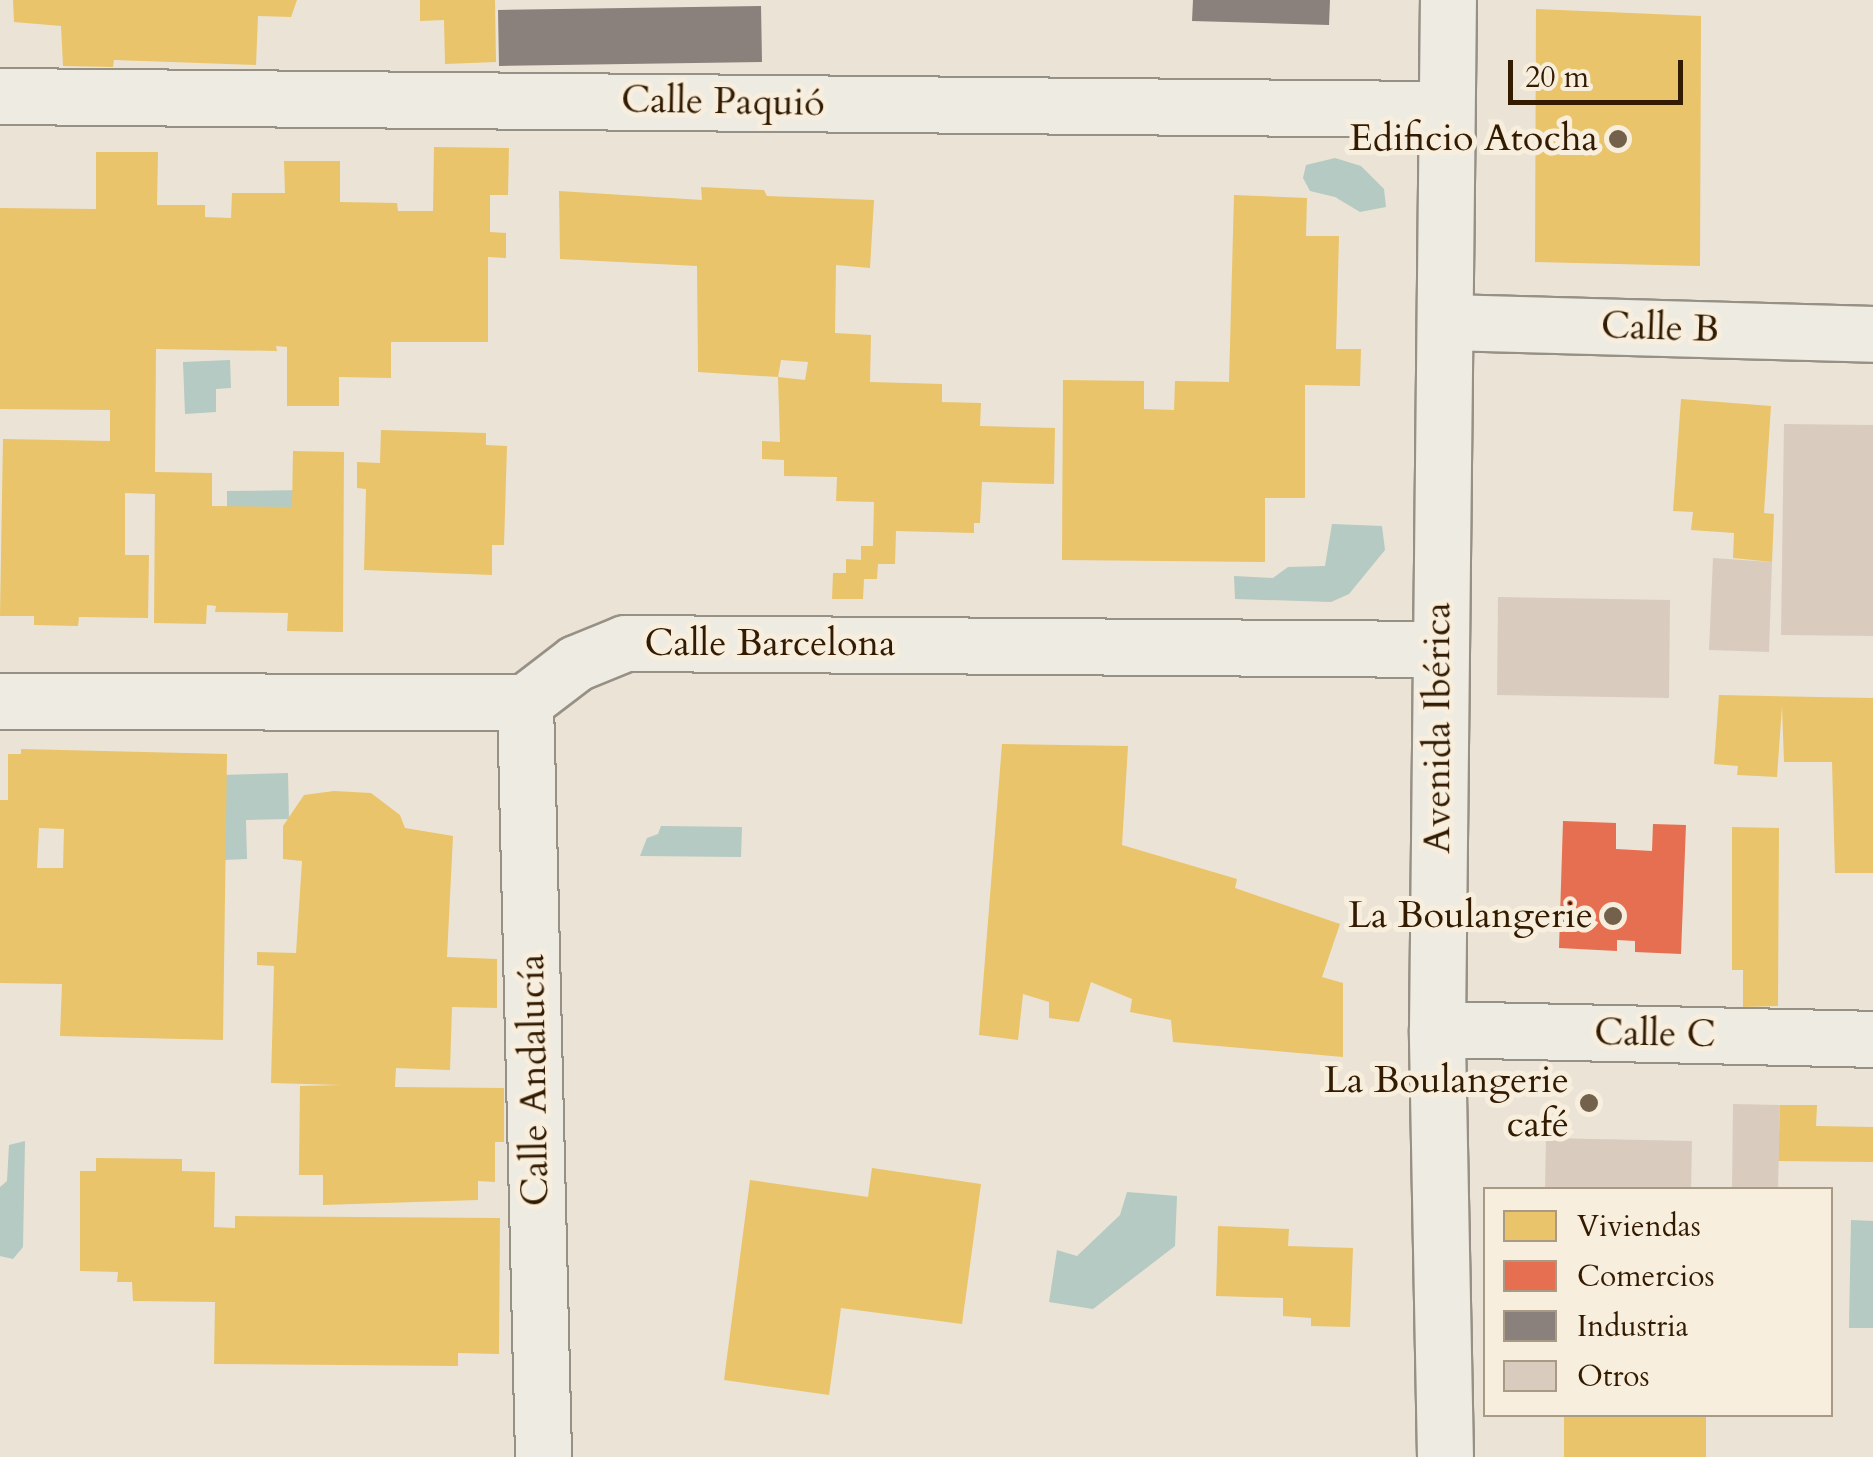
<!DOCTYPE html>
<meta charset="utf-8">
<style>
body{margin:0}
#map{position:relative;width:1873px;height:1457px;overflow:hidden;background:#ebe3d5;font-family:Cardo,serif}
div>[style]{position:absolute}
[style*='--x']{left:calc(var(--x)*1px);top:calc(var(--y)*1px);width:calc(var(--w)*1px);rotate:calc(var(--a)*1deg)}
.water>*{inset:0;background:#b4cac2}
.homes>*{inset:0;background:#e9c46a}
.shops>*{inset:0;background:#e76f51}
.industry>*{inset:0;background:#8a817c}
.building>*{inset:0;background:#dacbbf}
.roads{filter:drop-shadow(2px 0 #979085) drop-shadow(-2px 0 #979085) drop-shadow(0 2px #979085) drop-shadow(0 -2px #979085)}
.minor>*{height:55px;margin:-27.5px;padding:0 27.5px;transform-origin:27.5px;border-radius:27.5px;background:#eeebe3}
.dots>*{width:28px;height:28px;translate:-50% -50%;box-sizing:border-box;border:5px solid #f8eedd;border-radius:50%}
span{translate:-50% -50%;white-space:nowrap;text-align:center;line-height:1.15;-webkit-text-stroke:10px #f8eedd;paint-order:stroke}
.street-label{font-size:38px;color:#321b00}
.poi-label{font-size:38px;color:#321b00}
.right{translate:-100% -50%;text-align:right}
.legend{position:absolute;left:1483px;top:1187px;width:350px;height:230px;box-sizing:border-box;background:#f8eedd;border:2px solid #a99a85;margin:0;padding:12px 18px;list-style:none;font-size:30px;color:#321b00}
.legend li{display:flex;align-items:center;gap:20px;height:50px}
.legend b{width:50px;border:2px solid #a99a85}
.scale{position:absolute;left:1508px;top:60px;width:175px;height:45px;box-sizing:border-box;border:5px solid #321b00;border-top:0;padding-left:12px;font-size:30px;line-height:35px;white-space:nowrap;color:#321b00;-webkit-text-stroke:8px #f8eedd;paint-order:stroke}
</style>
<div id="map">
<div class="water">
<i style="clip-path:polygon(1335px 158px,1361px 166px,1384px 189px,1386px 207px,1360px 212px,1335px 197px,1310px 191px,1303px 178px,1306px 165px)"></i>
<i style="clip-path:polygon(230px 360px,231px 388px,216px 389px,216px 412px,185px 414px,183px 362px)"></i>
<i style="clip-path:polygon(306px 490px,307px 512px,227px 514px,227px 491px)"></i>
<i style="clip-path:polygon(1332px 524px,1382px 526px,1385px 550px,1349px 594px,1331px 602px,1235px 599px,1234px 576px,1273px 578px,1288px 567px,1325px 566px)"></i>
<i style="clip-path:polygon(288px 773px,289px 819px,246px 820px,247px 859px,224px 860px,221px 775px)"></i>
<i style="clip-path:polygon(661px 826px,742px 827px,741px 857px,640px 856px,647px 838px,658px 834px)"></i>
<i style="clip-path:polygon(25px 1141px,23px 1247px,13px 1259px,0 1256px,0 1187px,7px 1181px,9px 1145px)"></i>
<i style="clip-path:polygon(1127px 1192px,1177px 1196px,1175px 1246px,1093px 1309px,1049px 1302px,1057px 1250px,1077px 1256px,1120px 1215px)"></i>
<i style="clip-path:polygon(1851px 1220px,1873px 1221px,1873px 1328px,1849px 1328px)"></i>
</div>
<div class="homes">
<i style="clip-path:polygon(13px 0,297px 0,291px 17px,258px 16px,256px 65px,114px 60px,113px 67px,63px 66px,61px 26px,14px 22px)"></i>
<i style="clip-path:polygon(420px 0,495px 0,496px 62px,445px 64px,444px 20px,420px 21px)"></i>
<i style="clip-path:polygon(1536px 9px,1701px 16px,1700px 266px,1535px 262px)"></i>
<i style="clip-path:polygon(434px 147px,509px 148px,508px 195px,490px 195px,490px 232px,506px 233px,506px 258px,488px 257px,488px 342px,391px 342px,391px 378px,339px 377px,339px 406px,287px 406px,287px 347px,276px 346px,277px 351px,156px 349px,155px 472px,212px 473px,212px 506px,292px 507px,293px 451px,344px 452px,343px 632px,287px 631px,288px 613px,215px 612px,216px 606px,207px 605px,206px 624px,154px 623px,155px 494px,125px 493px,125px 555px,149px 555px,148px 618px,79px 617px,78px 626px,34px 625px,34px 616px,0 616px,3px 439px,110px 441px,110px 410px,0 409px,0 208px,96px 209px,96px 152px,158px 152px,157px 205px,205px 205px,205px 217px,231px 218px,232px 193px,285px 193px,284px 161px,340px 161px,340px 202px,397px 203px,398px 211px,433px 211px)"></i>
<i style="clip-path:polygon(evenodd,701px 187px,764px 190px,767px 196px,874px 200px,870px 268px,836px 265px,835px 333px,871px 335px,870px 382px,942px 384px,942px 402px,981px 403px,980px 426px,1055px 428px,1054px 484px,982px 482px,980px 523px,974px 523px,974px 533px,896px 531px,895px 564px,878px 564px,877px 579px,864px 579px,863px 599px,832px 599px,833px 573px,846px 573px,846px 559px,861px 560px,861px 546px,873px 546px,874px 502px,836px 501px,837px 477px,784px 476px,784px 460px,762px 459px,762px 441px,780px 442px,778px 377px,698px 372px,697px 266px,560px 259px,559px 191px,702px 200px,701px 187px,781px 360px,808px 362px,805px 380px,778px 377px,781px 360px)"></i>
<i style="clip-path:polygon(1234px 195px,1307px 198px,1306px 236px,1339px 236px,1336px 349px,1361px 349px,1360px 386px,1305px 385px,1305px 498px,1265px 498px,1265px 562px,1062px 560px,1063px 380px,1144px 381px,1144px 409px,1174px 410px,1175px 381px,1229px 382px)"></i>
<i style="clip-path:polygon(1681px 399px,1771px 406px,1764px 513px,1774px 514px,1772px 562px,1733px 558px,1734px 533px,1691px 530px,1693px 512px,1673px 511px)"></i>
<i style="clip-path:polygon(381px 430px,486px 433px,486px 445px,507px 446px,504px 545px,492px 545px,492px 575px,364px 570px,366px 489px,357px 488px,357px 462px,380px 463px)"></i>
<i style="clip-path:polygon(1719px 695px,1873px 698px,1873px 873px,1835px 873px,1832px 762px,1784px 762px,1782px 706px,1777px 777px,1737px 775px,1738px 766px,1714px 764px)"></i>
<i style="clip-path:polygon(1002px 744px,1128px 746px,1122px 845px,1237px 879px,1235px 888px,1340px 924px,1322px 977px,1343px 983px,1343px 1057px,1173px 1042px,1171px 1020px,1130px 1012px,1132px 999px,1091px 982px,1079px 1022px,1049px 1018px,1049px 1002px,1023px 994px,1018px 1040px,979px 1035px)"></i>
<i style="clip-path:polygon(evenodd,21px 749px,227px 754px,223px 1040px,60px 1036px,62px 984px,0 983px,0 800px,8px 800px,8px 754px,21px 754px,21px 749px,39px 828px,64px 829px,63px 868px,37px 868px,39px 828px)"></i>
<i style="clip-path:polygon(334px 791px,371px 793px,400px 815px,405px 828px,453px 836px,447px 957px,497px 959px,497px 1008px,452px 1007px,450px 1070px,396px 1068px,395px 1087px,504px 1088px,504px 1142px,495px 1142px,495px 1182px,478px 1181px,478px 1200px,323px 1205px,323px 1175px,299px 1175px,300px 1086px,341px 1085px,271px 1083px,274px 966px,257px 965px,257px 952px,296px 953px,302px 861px,283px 859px,283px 826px,304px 795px)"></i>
<i style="clip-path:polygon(1732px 827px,1779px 828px,1778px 1006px,1743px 1007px,1743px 970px,1732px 970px)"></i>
<i style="clip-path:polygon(1780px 1105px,1817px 1105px,1816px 1126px,1873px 1127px,1873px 1162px,1778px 1161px)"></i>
<i style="clip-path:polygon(96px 1158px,182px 1159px,182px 1171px,215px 1172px,214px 1227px,235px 1228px,235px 1216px,500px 1218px,499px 1354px,458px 1353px,458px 1366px,214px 1364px,215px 1302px,133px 1301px,132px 1282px,117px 1282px,118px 1272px,80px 1271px,80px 1171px,96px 1171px)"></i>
<i style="clip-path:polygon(872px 1168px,981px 1184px,962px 1324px,841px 1308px,829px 1395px,724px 1380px,750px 1180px,868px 1197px)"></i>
<i style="clip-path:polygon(1218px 1226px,1289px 1229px,1288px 1246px,1353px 1248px,1350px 1327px,1311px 1326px,1311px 1318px,1283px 1316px,1283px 1298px,1216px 1296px)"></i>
<i style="clip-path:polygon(1564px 1415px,1706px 1417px,1706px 1457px,1564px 1457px)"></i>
</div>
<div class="shops">
<i style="clip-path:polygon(1563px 821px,1616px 823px,1616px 849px,1652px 851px,1653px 824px,1686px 825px,1681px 954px,1635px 952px,1635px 941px,1617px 940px,1617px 951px,1559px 948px)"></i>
</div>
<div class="industry">
<i style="clip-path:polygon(1193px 0,1330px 0,1329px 25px,1192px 21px)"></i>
<i style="clip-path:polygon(761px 6px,762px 62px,499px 66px,498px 10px)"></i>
</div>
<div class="building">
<i style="clip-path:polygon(1784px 424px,1873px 425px,1873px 636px,1781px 635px)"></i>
<i style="clip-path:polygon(1713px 558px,1772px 562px,1769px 652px,1709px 650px)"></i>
<i style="clip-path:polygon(1498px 597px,1670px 600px,1669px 698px,1497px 695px)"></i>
<i style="clip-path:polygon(1733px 1104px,1780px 1105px,1778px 1190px,1732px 1190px)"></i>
<i style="clip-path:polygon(1546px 1138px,1692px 1141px,1691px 1190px,1545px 1190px)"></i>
</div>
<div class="roads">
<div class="minor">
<i style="--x:0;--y:96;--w:1446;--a:0.52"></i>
<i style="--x:1448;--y:322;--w:425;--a:1.6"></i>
<i style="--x:0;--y:701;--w:525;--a:0.11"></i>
<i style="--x:525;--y:702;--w:64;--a:-37.4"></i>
<i style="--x:576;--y:663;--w:53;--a:-22.2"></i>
<i style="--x:625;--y:643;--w:813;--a:0.42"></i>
<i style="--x:525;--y:702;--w:755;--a:88.63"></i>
<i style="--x:1437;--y:1029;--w:436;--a:1.3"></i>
<i style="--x:1445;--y:1457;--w:428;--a:-91.1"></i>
<i style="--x:1437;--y:1029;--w:1029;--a:-89.39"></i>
</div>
</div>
<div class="dots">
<i style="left:1618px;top:139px;background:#73614b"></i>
<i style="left:1613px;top:916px;background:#73614b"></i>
<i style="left:1589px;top:1103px;background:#73614b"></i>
</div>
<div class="street-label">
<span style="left:723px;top:102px;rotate:1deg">Calle Paquió</span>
<span style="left:1660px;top:328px;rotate:2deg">Calle B</span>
<span style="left:770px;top:644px">Calle Barcelona</span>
<span style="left:1438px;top:728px;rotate:-90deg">Avenida Ibérica</span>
<span style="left:1655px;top:1034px;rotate:1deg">Calle C</span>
<span style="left:534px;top:1080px;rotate:-91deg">Calle Andalucía</span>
</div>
<div class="poi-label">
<span class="right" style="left:1598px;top:139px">Edificio Atocha</span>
<span class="right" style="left:1593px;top:916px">La Boulangerie</span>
<span class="right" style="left:1569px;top:1103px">La Boulangerie<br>café</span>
</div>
<ul class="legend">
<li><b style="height:28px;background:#e9c46a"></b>Viviendas</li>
<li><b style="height:28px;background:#e76f51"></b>Comercios</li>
<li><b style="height:28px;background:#8a817c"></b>Industria</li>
<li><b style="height:28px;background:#dacbbf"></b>Otros</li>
</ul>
<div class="scale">20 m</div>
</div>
